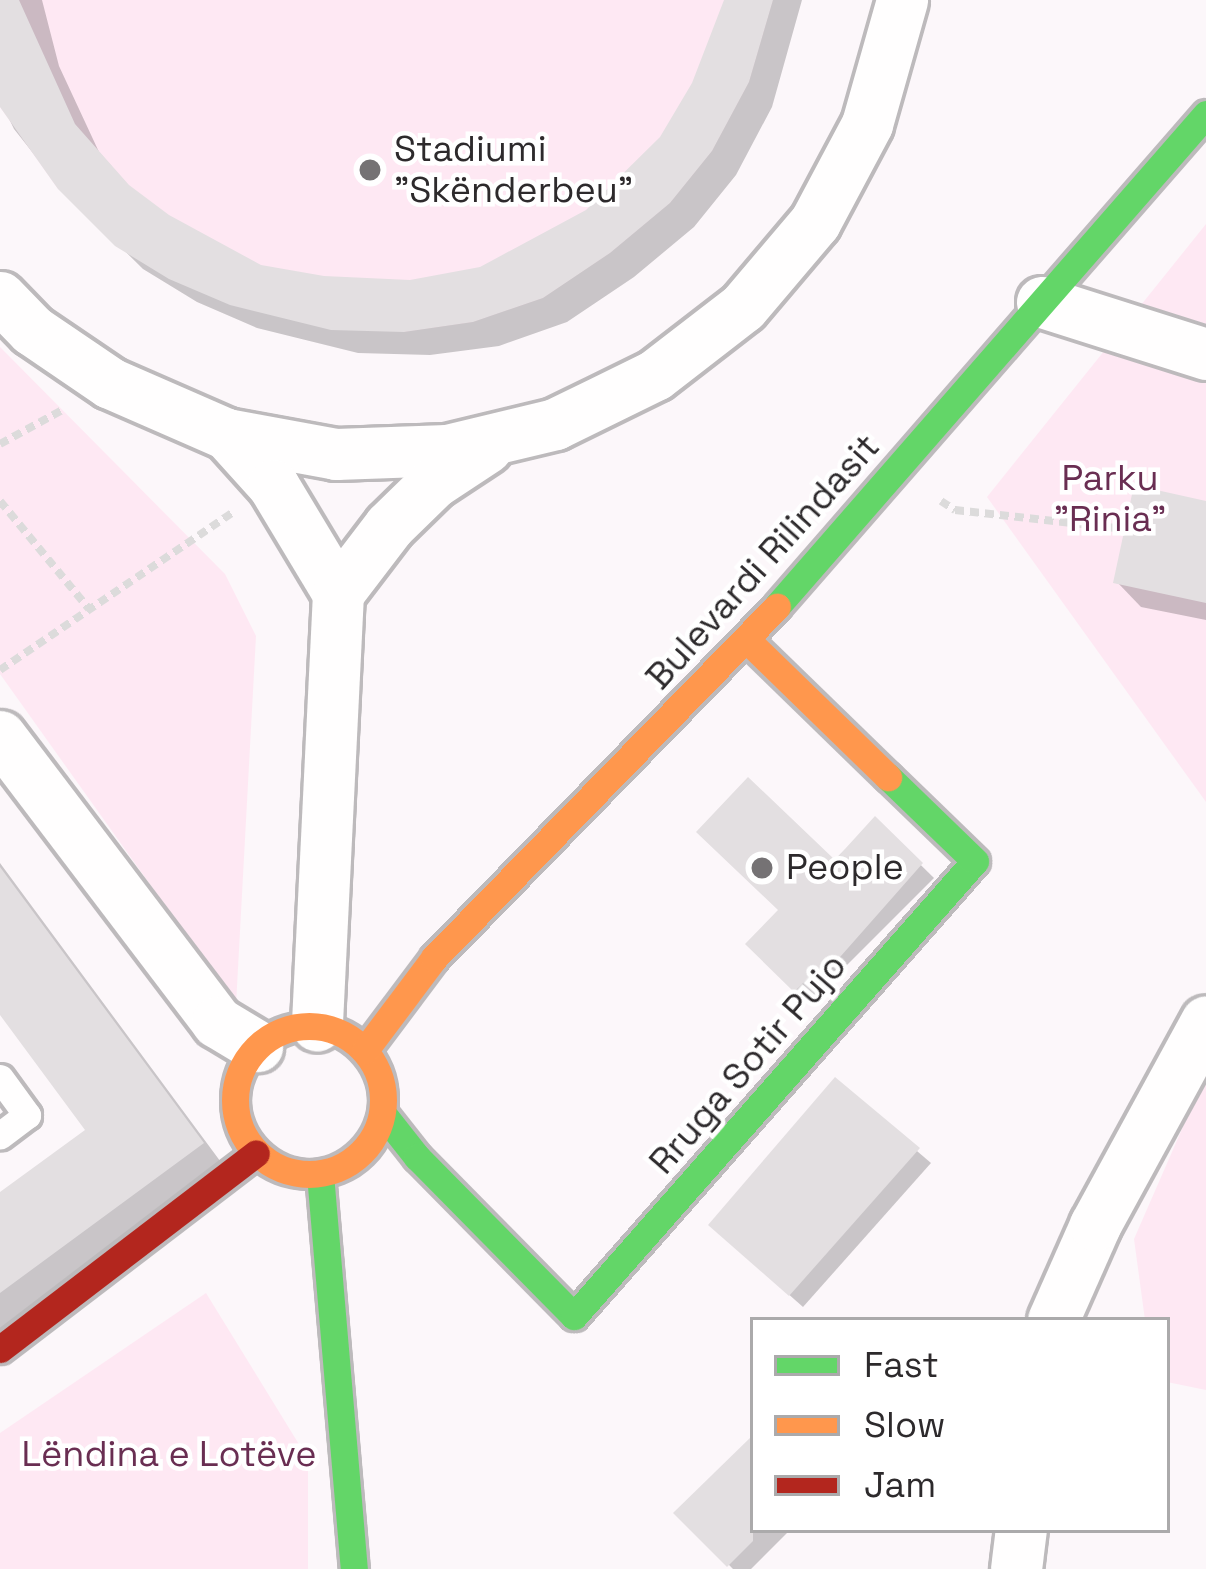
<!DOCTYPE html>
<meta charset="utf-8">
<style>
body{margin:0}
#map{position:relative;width:1206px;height:1569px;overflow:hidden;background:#fcf7fa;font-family:"Space Grotesk",sans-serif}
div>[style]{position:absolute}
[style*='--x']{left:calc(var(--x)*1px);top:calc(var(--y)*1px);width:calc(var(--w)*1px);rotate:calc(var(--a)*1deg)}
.green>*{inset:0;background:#fee8f3}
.shadow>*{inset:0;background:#0003}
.building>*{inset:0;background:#e3dfe1}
.path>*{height:8px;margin-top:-4px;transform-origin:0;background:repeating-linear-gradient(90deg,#dcdbdb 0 9px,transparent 0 15px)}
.roads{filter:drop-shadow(3px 0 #bdbabc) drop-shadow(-3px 0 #bdbabc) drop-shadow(0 3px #bdbabc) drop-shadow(0 -3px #bdbabc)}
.lane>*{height:27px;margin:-13.5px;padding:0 13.5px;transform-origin:13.5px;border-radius:13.5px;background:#fffefe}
.street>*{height:51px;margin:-25.5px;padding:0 25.5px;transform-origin:25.5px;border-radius:25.5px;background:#fffefe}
.fast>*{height:27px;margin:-13.5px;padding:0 13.5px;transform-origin:13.5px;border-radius:13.5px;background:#63d668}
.slow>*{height:27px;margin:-13.5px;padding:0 13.5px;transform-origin:13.5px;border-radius:13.5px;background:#ff974d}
.slow>.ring{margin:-13.5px;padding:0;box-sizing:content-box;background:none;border:27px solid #ff974d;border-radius:50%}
.jam>*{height:27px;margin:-13.5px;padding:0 13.5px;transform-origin:13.5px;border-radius:13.5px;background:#b3261e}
.dots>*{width:33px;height:33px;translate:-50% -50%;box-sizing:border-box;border:6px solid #fff;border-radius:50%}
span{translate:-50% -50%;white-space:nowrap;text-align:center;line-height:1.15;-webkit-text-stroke:9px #fff;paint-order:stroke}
.poi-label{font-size:36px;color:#2d2a2c}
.left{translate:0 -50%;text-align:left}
.park-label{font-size:36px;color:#692e52}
.street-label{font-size:36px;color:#2d2a2c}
.legend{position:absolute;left:750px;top:1317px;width:420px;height:216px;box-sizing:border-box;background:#fff;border:3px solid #abaaab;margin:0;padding:15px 21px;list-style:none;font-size:36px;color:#2d2a2c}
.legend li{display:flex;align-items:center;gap:24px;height:60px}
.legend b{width:60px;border:3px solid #abaaab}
</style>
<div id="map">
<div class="green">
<i style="clip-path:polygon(0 0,773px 0,749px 82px,712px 151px,670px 203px,610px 253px,543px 298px,473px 322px,404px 332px,58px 189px,0 107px)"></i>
<i style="clip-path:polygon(1206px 224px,1206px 802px,987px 497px)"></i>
<i style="clip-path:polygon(0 347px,225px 574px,256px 636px,236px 1005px,0 674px)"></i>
<i style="clip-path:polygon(1206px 1074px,1206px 1390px,1167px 1382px,1167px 1320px,1145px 1320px,1134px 1239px)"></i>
<i style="clip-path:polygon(206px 1293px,308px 1459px,308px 1569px,0 1569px,0 1433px)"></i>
</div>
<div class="shadow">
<i style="clip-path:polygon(0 0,42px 0,59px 66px,99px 152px,135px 193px,214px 246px,260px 268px,324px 279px,410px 283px,481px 270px,588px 212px,662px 139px,694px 85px,726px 0,802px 0,772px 107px,736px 175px,694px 227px,634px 277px,567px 322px,499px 346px,430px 355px,358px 353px,257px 328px,197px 302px,143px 269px,60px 187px,14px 129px,0 100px)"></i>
<i style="clip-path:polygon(1206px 504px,1206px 620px,1141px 607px,1117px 582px)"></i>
<i style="clip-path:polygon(875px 820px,934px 878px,809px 1003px,749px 944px)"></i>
<i style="clip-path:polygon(0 863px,226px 1169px,0 1334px,0 1196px,89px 1131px,0 1010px)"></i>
<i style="clip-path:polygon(835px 1081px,931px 1163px,803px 1307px,725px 1238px)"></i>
<i style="clip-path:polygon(753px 1439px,753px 1530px,790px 1530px,751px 1569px,733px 1569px,678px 1513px)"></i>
</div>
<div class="building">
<i style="clip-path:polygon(0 0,19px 0,75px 124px,129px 185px,169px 215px,261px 265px,324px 276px,410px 280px,480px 267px,586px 210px,660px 137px,692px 83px,724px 0,773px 0,749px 82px,712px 151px,670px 203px,610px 253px,543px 298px,473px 322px,404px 332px,331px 330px,230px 305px,169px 279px,115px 246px,58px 189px,0 107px)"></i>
<i style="clip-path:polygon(1134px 485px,1206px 501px,1206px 603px,1113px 583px)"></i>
<i style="clip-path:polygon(748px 777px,835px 860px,875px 816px,923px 863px,818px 982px,811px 975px,794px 992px,745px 944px,778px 910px,696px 832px)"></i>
<i style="clip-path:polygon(0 867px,204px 1143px,0 1293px,0 1192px,85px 1130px,0 1015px)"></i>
<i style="clip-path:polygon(835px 1077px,920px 1148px,789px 1296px,708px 1225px)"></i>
<i style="clip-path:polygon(753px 1435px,753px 1541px,727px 1567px,673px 1513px)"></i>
</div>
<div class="path">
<i style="--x:0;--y:444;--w:71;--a:-28.7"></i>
<i style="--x:0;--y:501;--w:140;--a:50.5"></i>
<i style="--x:941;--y:501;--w:17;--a:33"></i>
<i style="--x:955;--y:510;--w:171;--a:6.4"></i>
<i style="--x:0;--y:670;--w:280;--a:-34.1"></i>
</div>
<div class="roads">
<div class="lane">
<i style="--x:0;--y:1078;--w:46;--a:53.9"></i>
<i style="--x:27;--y:1115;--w:34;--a:143"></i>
</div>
<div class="street">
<i style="--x:0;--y:297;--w:46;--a:45.9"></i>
<i style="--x:32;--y:330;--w:94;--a:34.2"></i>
<i style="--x:110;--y:383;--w:128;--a:23.6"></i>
<i style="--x:227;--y:434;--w:111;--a:10.4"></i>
<i style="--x:336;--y:454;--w:111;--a:-2.1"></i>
<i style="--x:447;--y:450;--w:111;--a:-13.5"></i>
<i style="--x:555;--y:424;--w:111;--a:-26.1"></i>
<i style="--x:655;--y:375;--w:111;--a:-37.7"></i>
<i style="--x:743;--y:307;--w:111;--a:-49.7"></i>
<i style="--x:815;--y:222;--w:111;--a:-62"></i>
<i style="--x:867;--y:124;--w:129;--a:-74.2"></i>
<i style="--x:1042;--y:302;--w:172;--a:17.6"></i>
<i style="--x:227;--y:434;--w:69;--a:48"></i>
<i style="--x:273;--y:485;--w:126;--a:59"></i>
<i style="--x:338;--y:593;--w:433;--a:92.8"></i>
<i style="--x:338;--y:593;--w:84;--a:-52.7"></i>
<i style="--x:389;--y:526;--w:62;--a:-44.3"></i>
<i style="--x:433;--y:483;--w:64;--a:-33.4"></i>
<i style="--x:0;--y:736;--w:359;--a:52.8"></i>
<i style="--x:217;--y:1022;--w:47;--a:31"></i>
<i style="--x:1053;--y:1320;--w:104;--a:-66.1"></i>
<i style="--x:1095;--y:1225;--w:232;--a:-61.4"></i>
<i style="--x:1016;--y:1569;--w:39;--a:-83"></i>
</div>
<div class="fast">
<i style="--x:777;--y:606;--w:653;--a:-48.91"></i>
<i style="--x:383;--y:1114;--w:55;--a:51.7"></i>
<i style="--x:417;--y:1157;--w:223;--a:45.4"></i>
<i style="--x:574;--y:1316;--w:606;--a:-48.61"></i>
<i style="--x:975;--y:861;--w:121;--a:-136"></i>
<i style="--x:320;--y:1174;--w:396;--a:85.1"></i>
</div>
<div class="slow">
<i style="--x:747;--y:640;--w:197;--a:44.2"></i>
<i class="ring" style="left:235px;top:1026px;width:121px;height:121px"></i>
<i style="--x:365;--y:1050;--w:115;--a:-53.1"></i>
<i style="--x:434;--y:958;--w:491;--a:-45.7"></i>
</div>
<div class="jam">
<i style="--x:0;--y:1349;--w:322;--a:-37.4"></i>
</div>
</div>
<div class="dots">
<i style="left:370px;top:170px;background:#757274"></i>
<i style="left:762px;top:868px;background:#757274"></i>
</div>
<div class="poi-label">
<span class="left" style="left:394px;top:170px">Stadiumi<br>"Skënderbeu"</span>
<span class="left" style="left:786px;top:868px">People</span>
</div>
<div class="park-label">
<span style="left:1110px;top:499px">Parku<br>"Rinia"</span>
<span style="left:169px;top:1455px">Lëndina e Lotëve</span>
</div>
<div class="street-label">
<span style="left:763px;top:562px;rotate:-48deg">Bulevardi Rilindasit</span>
<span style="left:748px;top:1064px;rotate:-49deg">Rruga Sotir Pujo</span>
</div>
<ul class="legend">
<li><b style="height:15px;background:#63d668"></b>Fast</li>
<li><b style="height:15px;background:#ff974d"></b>Slow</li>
<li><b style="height:15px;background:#b3261e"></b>Jam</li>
</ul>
</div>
